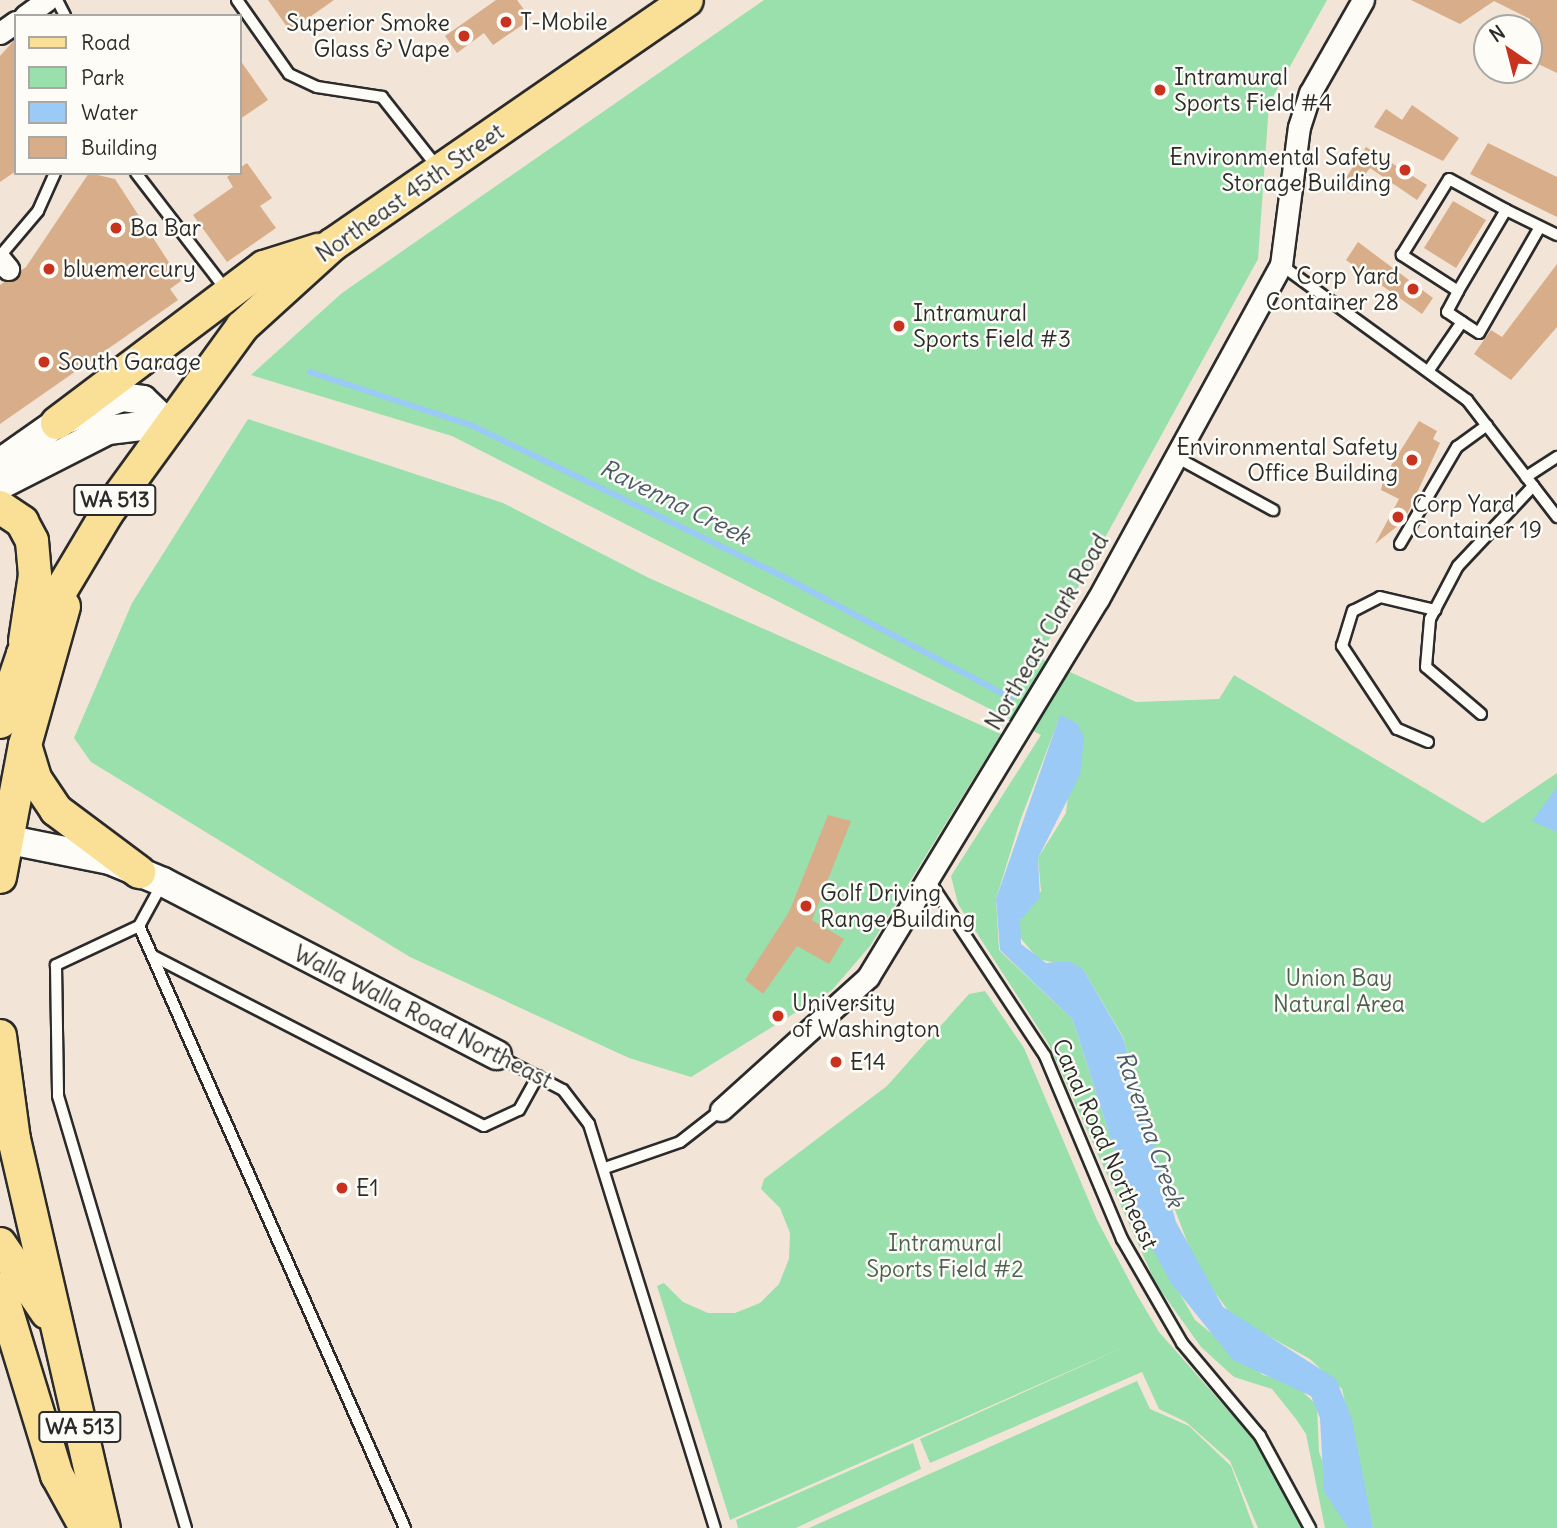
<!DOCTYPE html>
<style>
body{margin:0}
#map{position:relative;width:1557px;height:1528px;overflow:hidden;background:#f2e4d6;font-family:Delius,sans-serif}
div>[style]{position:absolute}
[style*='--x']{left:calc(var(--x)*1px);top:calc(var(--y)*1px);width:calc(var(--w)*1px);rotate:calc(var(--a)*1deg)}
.green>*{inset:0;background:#9ae0ac}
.water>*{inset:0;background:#9acaf5}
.stream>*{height:6px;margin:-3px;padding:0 3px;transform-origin:3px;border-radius:3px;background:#9acaf5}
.building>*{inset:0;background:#d8ad89}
.roads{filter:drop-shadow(2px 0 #2b2b2b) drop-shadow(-2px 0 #2b2b2b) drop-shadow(0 2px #2b2b2b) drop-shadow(0 -2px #2b2b2b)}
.lane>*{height:10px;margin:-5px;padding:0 5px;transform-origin:5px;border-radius:5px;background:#fdfcf7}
.street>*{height:21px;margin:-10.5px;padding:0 10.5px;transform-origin:10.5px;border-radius:10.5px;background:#fdfcf7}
.secondary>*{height:28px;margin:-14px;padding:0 14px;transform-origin:14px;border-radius:14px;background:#fdfcf7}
.primary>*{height:32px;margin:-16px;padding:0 16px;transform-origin:16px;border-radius:16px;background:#fadf96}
.dots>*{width:19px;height:19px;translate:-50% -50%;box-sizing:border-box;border:4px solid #fdfcf7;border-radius:50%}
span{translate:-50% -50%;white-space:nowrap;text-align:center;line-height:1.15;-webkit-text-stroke:5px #fdfcf7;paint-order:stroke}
.shield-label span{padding:2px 5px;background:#fdfcf7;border:2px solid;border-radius:5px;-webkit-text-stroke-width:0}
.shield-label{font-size:21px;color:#2b2b2b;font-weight:700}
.poi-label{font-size:23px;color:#2b2b2b}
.left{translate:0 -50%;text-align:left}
.right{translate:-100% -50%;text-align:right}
.street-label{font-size:23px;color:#2b2b2b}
.park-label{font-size:23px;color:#4c6152}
.water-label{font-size:24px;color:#4c5b68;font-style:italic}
.legend{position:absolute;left:14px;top:14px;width:228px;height:161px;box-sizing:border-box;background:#fdfcf7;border:2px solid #a9a8a5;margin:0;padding:9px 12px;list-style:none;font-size:21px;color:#2b2b2b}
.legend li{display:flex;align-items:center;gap:14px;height:35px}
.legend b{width:35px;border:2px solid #a9a8a5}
.north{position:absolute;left:1473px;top:14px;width:70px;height:70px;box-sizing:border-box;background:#fdfcf7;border:2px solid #a9a8a5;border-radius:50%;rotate:325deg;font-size:19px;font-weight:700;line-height:28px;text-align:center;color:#2b2b2b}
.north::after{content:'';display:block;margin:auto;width:24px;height:32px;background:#c8321e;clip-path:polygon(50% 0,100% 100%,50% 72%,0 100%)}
</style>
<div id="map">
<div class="green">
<i style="clip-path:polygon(764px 0,1327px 0,1269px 104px,1258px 259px,1039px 658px,1136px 702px,1219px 699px,1234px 675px,1483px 823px,1557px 773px,1557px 1528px,1373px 1528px,1342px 1389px,1310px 1359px,1232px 1316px,1197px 1268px,1157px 1162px,1123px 1037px,1083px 969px,1038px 959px,1018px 935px,1020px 920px,1041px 891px,1038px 858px,1066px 813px,1077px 723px,1060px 716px,1020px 821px,996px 899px,999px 950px,1073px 1020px,1136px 1218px,1195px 1320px,1263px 1375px,1293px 1383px,1317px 1405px,1319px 1452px,1348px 1528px,1325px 1528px,1306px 1434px,1296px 1419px,1272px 1389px,1234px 1377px,1201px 1347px,1156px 1284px,1048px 1043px,958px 904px,951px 876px,1041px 735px,452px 436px,251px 375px,342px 293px)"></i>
<i style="clip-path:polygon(248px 419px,503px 503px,649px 578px,1001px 734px,870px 946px,832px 990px,691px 1077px,629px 1058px,410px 957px,91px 762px,74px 738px,132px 603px)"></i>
<i style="clip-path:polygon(985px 991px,1024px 1048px,1097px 1220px,1137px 1295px,1159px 1332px,1257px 1443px,1304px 1528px,1258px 1528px,1230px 1461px,1186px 1422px,1159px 1409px,1142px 1372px,930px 1463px,920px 1439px,1129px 1345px,730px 1520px,657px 1286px,664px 1283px,683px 1302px,708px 1313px,735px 1313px,760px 1303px,779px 1284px,789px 1259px,790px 1233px,780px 1208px,761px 1189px,764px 1179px,887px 1086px,969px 994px)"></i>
<i style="clip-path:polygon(1137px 1381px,1150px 1409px,1189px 1426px,1231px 1466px,1254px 1528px,809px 1528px)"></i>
<i style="clip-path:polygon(913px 1443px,921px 1469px,796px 1528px,738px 1528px,736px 1520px)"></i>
</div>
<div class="water">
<i style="clip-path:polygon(1060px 715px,1077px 723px,1084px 738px,1080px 775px,1038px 858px,1040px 898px,1020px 920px,1021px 944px,1046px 963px,1068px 961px,1083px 969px,1123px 1038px,1176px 1222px,1223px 1307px,1336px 1379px,1352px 1419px,1373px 1528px,1348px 1528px,1324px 1491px,1320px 1418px,1311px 1396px,1233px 1360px,1171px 1283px,1136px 1218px,1073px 1020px,1000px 950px,996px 899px)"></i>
<i style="clip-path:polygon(1557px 787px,1557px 832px,1532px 821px)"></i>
</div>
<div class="stream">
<i style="--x:310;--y:372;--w:172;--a:18.3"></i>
<i style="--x:473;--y:426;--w:348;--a:25.9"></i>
<i style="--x:786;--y:578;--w:255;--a:28.1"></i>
</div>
<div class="building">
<i style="clip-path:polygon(268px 0,334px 0,290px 31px)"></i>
<i style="clip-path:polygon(496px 0,517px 0,531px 19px,493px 45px,484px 33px,457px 53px,445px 36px)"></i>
<i style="clip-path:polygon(1411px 0,1557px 0,1557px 73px,1532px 61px,1530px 19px,1494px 1px,1460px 24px)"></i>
<i style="clip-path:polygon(16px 38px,16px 171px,0 182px,0 56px)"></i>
<i style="clip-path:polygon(240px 60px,268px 100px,240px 119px)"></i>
<i style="clip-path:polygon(1412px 105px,1459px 138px,1443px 161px,1374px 127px,1386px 109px,1402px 120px)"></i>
<i style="clip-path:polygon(1488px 143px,1557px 177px,1557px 217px,1470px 174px)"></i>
<i style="clip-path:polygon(1366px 147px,1427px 185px,1417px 200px,1370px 168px,1350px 194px,1340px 187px)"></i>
<i style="clip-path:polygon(247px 163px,272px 198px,260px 206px,276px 228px,227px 262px,193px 215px,233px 187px,227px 177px)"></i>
<i style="clip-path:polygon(89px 173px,115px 179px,181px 281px,170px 289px,178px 300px,0 424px,0 285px,26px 267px)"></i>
<i style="clip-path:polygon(1453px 201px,1486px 220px,1456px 268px,1424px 248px)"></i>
<i style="clip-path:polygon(1358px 242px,1433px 298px,1422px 314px,1346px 260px)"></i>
<i style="clip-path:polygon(1557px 264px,1557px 327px,1511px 380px,1474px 354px,1491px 330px,1502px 337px)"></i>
<i style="clip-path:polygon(1419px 421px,1437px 431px,1433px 439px,1440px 443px,1404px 521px,1375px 544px,1399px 499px,1381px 490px,1384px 477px)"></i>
<i style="clip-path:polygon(828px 815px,851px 821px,812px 920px,844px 939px,829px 964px,797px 946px,763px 994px,745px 980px,789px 912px)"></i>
</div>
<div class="roads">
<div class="lane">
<i style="--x:57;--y:0;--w:18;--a:63"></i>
<i style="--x:237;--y:0;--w:90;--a:54.9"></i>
<i style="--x:289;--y:74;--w:31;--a:25"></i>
<i style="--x:317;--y:87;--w:66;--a:8.7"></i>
<i style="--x:382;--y:97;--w:90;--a:51.7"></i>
<i style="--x:136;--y:173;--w:148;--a:52.4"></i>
<i style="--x:1506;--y:210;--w:57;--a:26.1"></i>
<i style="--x:0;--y:256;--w:59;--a:-49.8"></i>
<i style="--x:38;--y:211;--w:42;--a:-65.9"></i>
<i style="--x:1281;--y:265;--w:230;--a:36"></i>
<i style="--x:1467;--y:400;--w:148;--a:52.4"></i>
<i style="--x:1462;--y:322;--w:20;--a:33"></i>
<i style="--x:1479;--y:333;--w:122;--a:-60.1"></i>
<i style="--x:1429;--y:370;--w:58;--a:-55.5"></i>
<i style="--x:1462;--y:322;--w:18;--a:-146"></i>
<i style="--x:1447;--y:312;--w:24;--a:-62"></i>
<i style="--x:1458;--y:291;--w:67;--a:-147.3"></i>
<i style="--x:1402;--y:255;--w:89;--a:-58.3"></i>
<i style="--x:1449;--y:179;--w:65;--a:28.5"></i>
<i style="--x:1506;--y:210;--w:94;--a:120.7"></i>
<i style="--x:1176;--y:457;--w:111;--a:28.7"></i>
<i style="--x:1526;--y:477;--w:37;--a:-33"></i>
<i style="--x:1400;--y:544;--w:113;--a:-59.6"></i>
<i style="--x:1457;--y:447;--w:37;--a:-36"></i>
<i style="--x:1481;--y:714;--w:72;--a:-139.5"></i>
<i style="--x:1426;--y:667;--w:48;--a:-85.2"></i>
<i style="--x:1430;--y:619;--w:60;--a:-62.2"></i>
<i style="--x:1458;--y:566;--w:110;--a:-46.8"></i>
<i style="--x:1428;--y:742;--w:34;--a:-157"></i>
<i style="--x:1397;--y:729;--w:100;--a:-123.5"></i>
<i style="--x:1342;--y:646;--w:37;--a:-73"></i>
<i style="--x:1353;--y:611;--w:30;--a:-27"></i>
<i style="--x:1380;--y:597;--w:57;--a:13.3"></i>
<i style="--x:163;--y:882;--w:50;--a:118.6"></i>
<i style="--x:139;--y:926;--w:658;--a:66.16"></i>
<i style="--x:930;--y:882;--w:209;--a:56.5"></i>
<i style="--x:1045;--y:1056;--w:199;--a:67.2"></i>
<i style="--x:1122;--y:1239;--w:120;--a:60"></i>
<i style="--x:1182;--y:1343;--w:121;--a:50"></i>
<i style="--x:1260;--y:1436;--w:105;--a:61.5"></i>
<i style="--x:139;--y:926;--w:92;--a:154.8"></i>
<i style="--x:56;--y:965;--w:131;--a:89.1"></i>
<i style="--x:58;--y:1096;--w:451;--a:73.5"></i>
<i style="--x:153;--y:956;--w:372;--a:27.2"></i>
<i style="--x:484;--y:1126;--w:38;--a:-25"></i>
<i style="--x:519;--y:1110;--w:39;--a:-61"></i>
<i style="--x:498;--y:1056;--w:73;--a:27.6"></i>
<i style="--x:563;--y:1090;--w:43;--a:52.6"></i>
<i style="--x:589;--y:1124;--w:423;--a:72.7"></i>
<i style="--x:605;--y:1168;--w:79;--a:-19.1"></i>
<i style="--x:680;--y:1142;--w:52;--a:-38"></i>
</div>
<div class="street">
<i style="--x:25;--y:16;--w:27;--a:-36"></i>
<i style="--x:0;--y:33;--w:19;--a:-35"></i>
<i style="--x:0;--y:259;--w:13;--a:51"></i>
<i style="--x:721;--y:1110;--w:198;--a:-42.1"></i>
<i style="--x:868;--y:977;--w:442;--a:-58.7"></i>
<i style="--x:1098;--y:599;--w:381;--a:-61.3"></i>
<i style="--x:1281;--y:265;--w:139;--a:-82.6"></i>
<i style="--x:1299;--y:127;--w:36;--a:-72"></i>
<i style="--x:1310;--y:93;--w:107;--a:-60.3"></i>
</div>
<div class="secondary">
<i style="--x:0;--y:463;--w:70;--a:-35.1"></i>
<i style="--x:57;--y:423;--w:70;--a:-21.8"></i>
<i style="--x:122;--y:397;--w:21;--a:8"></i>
<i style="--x:143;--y:400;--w:33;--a:44"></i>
<i style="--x:0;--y:485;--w:121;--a:-27"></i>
<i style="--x:108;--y:430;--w:59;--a:-6.8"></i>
<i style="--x:0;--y:838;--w:112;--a:11.3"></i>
<i style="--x:110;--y:860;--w:57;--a:22.5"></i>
<i style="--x:163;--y:882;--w:376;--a:27.4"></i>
</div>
<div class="primary">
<i style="--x:57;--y:423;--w:259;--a:-37"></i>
<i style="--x:264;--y:267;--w:57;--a:-17.5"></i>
<i style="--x:0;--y:507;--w:27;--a:34"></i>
<i style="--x:22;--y:522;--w:21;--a:62"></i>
<i style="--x:32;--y:541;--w:34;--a:85"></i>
<i style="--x:35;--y:575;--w:67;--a:98.6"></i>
<i style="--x:0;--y:722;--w:72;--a:-71.3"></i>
<i style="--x:23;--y:654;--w:164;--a:-59.2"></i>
<i style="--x:107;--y:513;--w:230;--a:-54"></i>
<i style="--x:242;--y:327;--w:122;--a:-42.3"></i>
<i style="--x:332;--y:245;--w:431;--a:-34.6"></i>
<i style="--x:25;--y:745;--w:37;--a:73"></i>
<i style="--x:36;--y:780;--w:36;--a:56"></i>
<i style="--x:56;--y:810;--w:104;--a:36.8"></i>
<i style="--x:0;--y:877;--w:134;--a:-79.3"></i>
<i style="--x:25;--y:745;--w:144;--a:-74.3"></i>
<i style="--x:0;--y:1036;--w:104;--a:82.3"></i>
<i style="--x:14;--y:1139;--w:399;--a:77"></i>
<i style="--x:0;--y:1244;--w:83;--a:55.7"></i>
<i style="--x:0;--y:1289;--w:195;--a:73"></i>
<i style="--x:57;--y:1475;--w:60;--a:61.3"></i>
</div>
</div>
<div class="dots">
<i style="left:506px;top:22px;background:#c8321e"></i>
<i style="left:464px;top:36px;background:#c8321e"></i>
<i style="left:1160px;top:90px;background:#c8321e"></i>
<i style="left:1405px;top:170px;background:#c8321e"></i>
<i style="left:116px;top:228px;background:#c8321e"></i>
<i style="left:49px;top:269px;background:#c8321e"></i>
<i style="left:1413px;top:289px;background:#c8321e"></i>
<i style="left:899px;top:326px;background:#c8321e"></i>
<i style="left:44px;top:362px;background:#c8321e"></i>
<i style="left:1412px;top:460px;background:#c8321e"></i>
<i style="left:1398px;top:517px;background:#c8321e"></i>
<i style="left:806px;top:906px;background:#c8321e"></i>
<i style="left:778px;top:1016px;background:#c8321e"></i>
<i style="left:836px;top:1062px;background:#c8321e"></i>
<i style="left:342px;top:1188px;background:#c8321e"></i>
</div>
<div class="shield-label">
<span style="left:115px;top:500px">WA 513</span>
<span style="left:80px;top:1427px">WA 513</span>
</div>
<div class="poi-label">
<span class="left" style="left:520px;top:22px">T-Mobile</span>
<span class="right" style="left:450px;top:36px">Superior Smoke<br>Glass &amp; Vape</span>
<span class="left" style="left:1174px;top:90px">Intramural<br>Sports Field #4</span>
<span class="right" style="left:1391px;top:170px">Environmental Safety<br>Storage Building</span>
<span class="left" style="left:130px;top:228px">Ba Bar</span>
<span class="left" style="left:63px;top:269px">bluemercury</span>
<span class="right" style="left:1399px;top:289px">Corp Yard<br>Container 28</span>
<span class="left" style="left:913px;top:326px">Intramural<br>Sports Field #3</span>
<span class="left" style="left:58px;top:362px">South Garage</span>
<span class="right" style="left:1398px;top:460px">Environmental Safety<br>Office Building</span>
<span class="left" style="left:1412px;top:517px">Corp Yard<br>Container 19</span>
<span class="left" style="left:820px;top:906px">Golf Driving<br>Range Building</span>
<span class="left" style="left:792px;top:1016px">University<br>of Washington</span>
<span class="left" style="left:850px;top:1062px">E14</span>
<span class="left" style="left:356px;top:1188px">E1</span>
</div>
<div class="street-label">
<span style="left:410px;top:193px;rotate:-35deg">Northeast 45th Street</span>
<span style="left:1047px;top:632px;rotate:-60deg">Northeast Clark Road</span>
<span style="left:423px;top:1017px;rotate:27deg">Walla Walla Road Northeast</span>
<span style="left:1105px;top:1144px;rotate:66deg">Canal Road Northeast</span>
</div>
<div class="park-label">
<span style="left:1339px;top:991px">Union Bay<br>Natural Area</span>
<span style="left:945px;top:1256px">Intramural<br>Sports Field #2</span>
</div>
<div class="water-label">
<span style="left:675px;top:502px;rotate:26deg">Ravenna Creek</span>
<span style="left:1150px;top:1129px;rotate:71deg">Ravenna Creek</span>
</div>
<ul class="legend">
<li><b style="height:9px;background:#fadf96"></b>Road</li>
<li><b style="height:19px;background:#9ae0ac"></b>Park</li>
<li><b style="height:19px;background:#9acaf5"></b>Water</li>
<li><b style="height:19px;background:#d8ad89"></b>Building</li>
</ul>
<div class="north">N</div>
</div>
